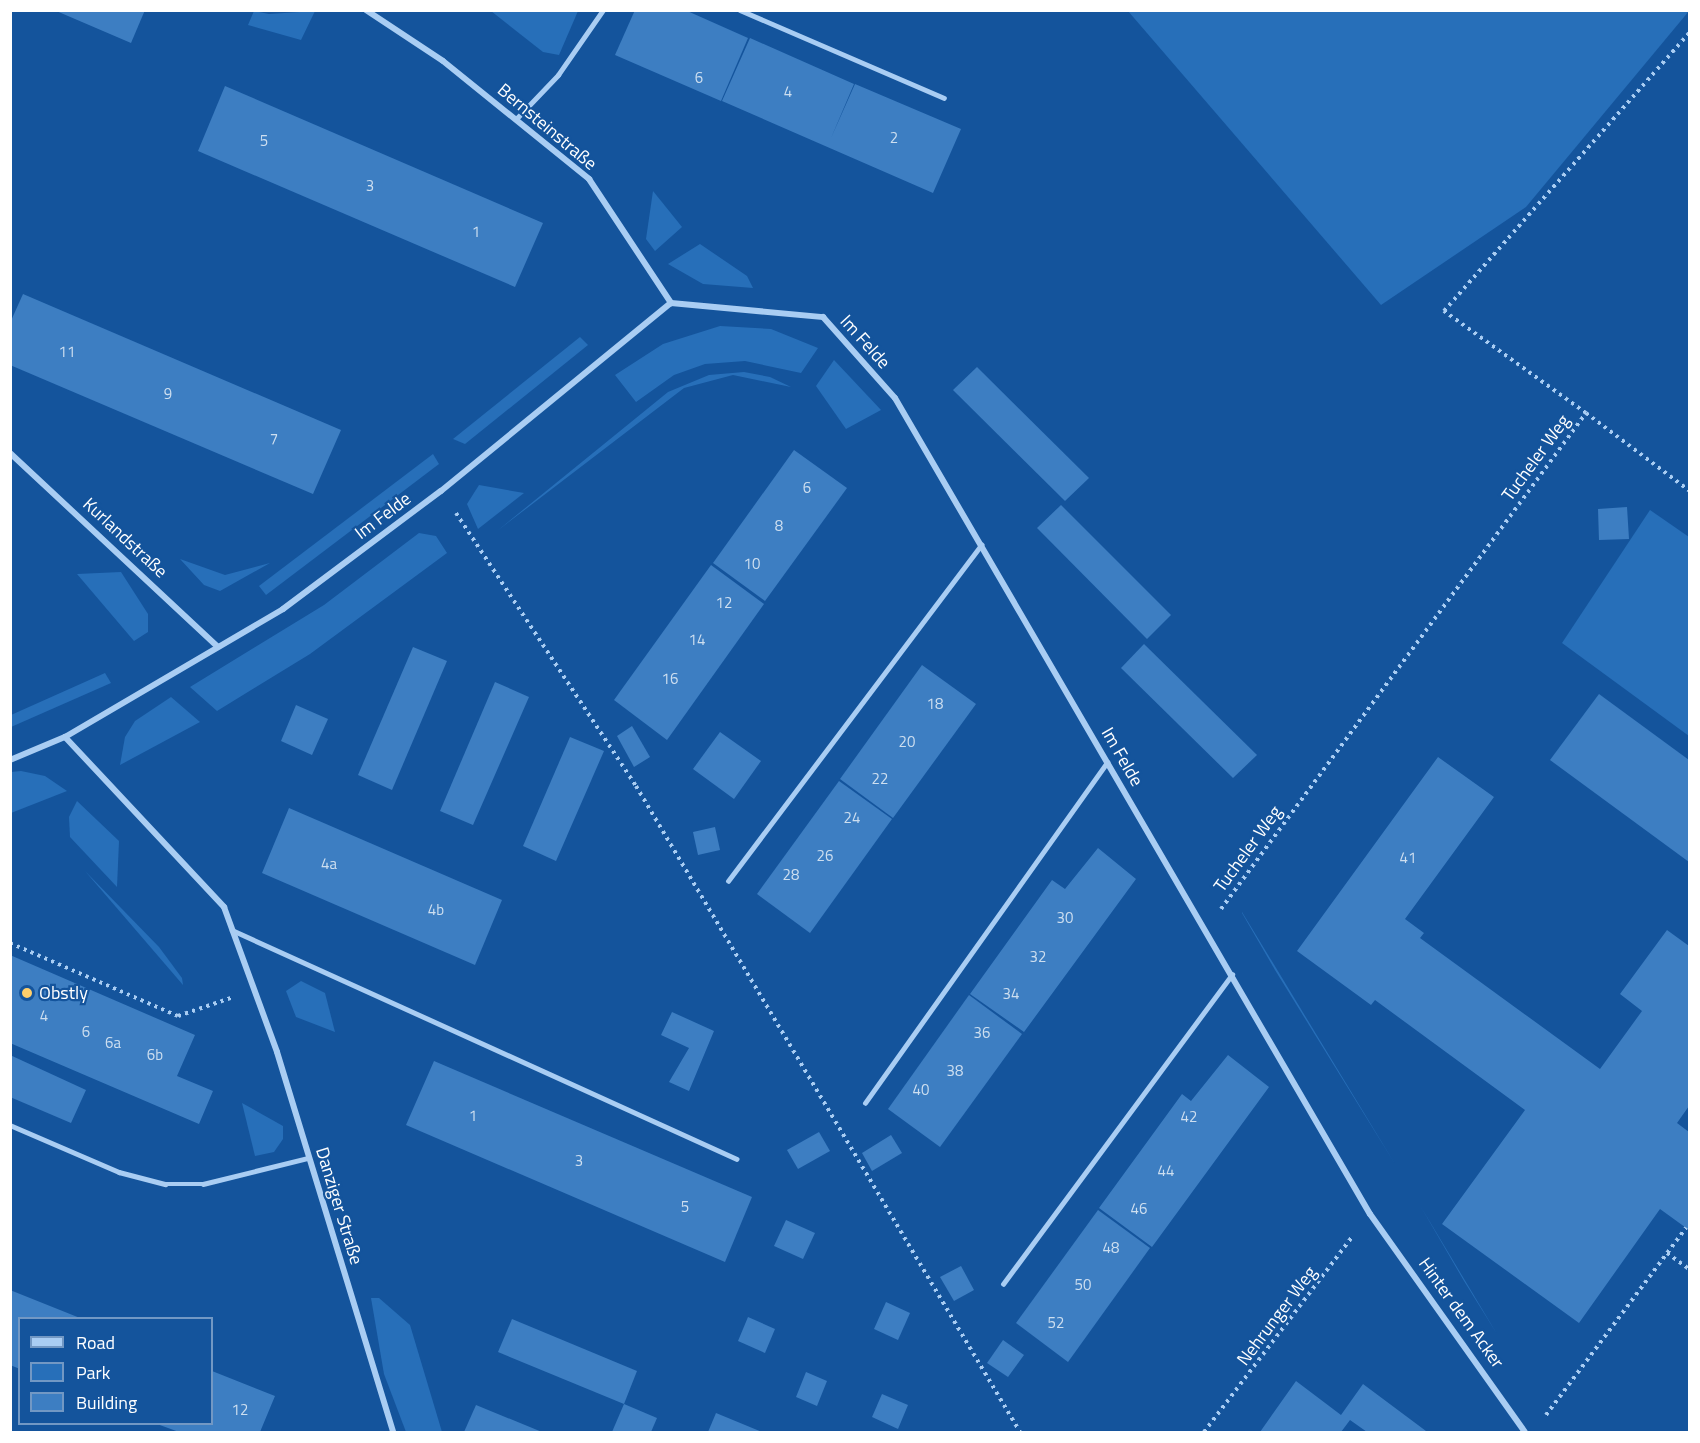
<!DOCTYPE html>
<meta charset="utf-8">
<style>
body{margin:0}
#map{position:relative;width:1700px;height:1443px;overflow:hidden;background:#14549c;font-family:"Titillium Web",sans-serif}
div>[style]{position:absolute}
[style*='--x']{left:calc(var(--x)*1px);top:calc(var(--y)*1px);width:calc(var(--w)*1px);rotate:calc(var(--a)*1deg)}
.green>*{inset:0;background:#276fb9}
.building>*{inset:0;background:#3d7ec2}
.path>*{height:4px;margin-top:-2px;transform-origin:0;background:repeating-linear-gradient(90deg,#a9cdf3 0 3px,transparent 0 7.5px)}
.lane>*{height:4.5px;margin:-2.25px;padding:0 2.25px;transform-origin:2.25px;border-radius:2.25px;background:#a9cdf3}
.street>*{height:6px;margin:-3px;padding:0 3px;transform-origin:3px;border-radius:3px;background:#a9cdf3}
.dots>*{width:16px;height:16px;translate:-50% -50%;box-sizing:border-box;border:3px solid #14549c;border-radius:50%}
span{translate:-50% -50%;white-space:nowrap;text-align:center;line-height:1.15;-webkit-text-stroke:4.5px #14549c;paint-order:stroke}
.number-label{font-size:15px;color:#cedff0}
.number-label span{-webkit-text-stroke-width:0}
.street-label{font-size:18px;color:#fff}
.poi-label{font-size:18px;color:#fff}
.left{translate:0 -50%;text-align:left}
.frame{position:absolute;inset:0;border:12px solid #fff;pointer-events:none}
.legend{position:absolute;left:18px;top:1317px;width:195px;height:108px;box-sizing:border-box;background:#14549c;border:2px solid #7298c4;margin:0;padding:8px 10px;list-style:none;font-size:18px;color:#fff}
.legend li{display:flex;align-items:center;gap:12px;height:30px}
.legend b{width:30px;border:2px solid #7298c4}
</style>
<div id="map">
<div class="green">
<i style="clip-path:polygon(254px 11px,269px 14px,315px 11px,301px 40px,248px 25px)"></i>
<i style="clip-path:polygon(491px 11px,578px 11px,559px 55px,543px 52px)"></i>
<i style="clip-path:polygon(1128px 11px,1689px 11px,1526px 207px,1381px 305px)"></i>
<i style="clip-path:polygon(653px 191px,682px 227px,655px 251px,646px 239px)"></i>
<i style="clip-path:polygon(700px 244px,747px 276px,753px 288px,703px 284px,668px 264px)"></i>
<i style="clip-path:polygon(720px 326px,771px 329px,818px 348px,801px 373px,745px 361px,705px 364px,674px 375px,636px 402px,615px 375px,663px 344px)"></i>
<i style="clip-path:polygon(580px 337px,588px 345px,465px 444px,453px 439px)"></i>
<i style="clip-path:polygon(834px 360px,881px 410px,846px 429px,816px 386px)"></i>
<i style="clip-path:polygon(744px 372px,770px 377px,791px 387px,733px 375px,684px 388px,497px 531px,668px 392px,709px 375px)"></i>
<i style="clip-path:polygon(433px 454px,439px 464px,266px 595px,259px 586px)"></i>
<i style="clip-path:polygon(479px 485px,524px 493px,478px 529px,467px 504px)"></i>
<i style="clip-path:polygon(1650px 510px,1689px 537px,1689px 736px,1562px 643px)"></i>
<i style="clip-path:polygon(419px 533px,436px 536px,447px 553px,310px 654px,217px 711px,190px 687px,324px 605px)"></i>
<i style="clip-path:polygon(180px 559px,225px 575px,270px 563px,220px 591px,204px 585px)"></i>
<i style="clip-path:polygon(121px 572px,148px 614px,148px 632px,134px 641px,77px 574px)"></i>
<i style="clip-path:polygon(105px 673px,111px 683px,11px 727px,11px 715px)"></i>
<i style="clip-path:polygon(171px 697px,200px 722px,120px 765px,125px 737px,135px 721px)"></i>
<i style="clip-path:polygon(21px 771px,45px 776px,67px 791px,11px 813px,11px 772px)"></i>
<i style="clip-path:polygon(77px 801px,119px 841px,117px 887px,70px 837px,69px 817px)"></i>
<i style="clip-path:polygon(85px 871px,159px 947px,182px 978px,183px 985px)"></i>
<i style="clip-path:polygon(1242px 913px,1242px 912px,1395px 1164px,1275px 970px)"></i>
<i style="clip-path:polygon(301px 981px,325px 993px,335px 1032px,296px 1017px,286px 991px)"></i>
<i style="clip-path:polygon(242px 1103px,283px 1126px,283px 1139px,274px 1152px,255px 1156px)"></i>
<i style="clip-path:polygon(1421px 1207px,1436px 1232px,1497px 1334px,1464px 1281px)"></i>
<i style="clip-path:polygon(371px 1298px,379px 1298px,410px 1325px,442px 1432px,406px 1432px,384px 1374px)"></i>
</div>
<div class="building">
<i style="clip-path:polygon(54px 10px,145px 10px,131px 43px)"></i>
<i style="clip-path:polygon(635px 10px,685px 10px,748px 38px,721px 101px,615px 55px)"></i>
<i style="clip-path:polygon(750px 38px,854px 84px,831px 138px,855px 84px,961px 129px,933px 193px,722px 101px)"></i>
<i style="clip-path:polygon(225px 86px,543px 223px,515px 287px,198px 151px)"></i>
<i style="clip-path:polygon(23px 294px,341px 430px,313px 494px,10px 365px,10px 323px)"></i>
<i style="clip-path:polygon(977px 367px,1089px 478px,1065px 501px,953px 390px)"></i>
<i style="clip-path:polygon(794px 450px,847px 488px,765px 601px,713px 563px)"></i>
<i style="clip-path:polygon(1061px 505px,1171px 615px,1147px 639px,1037px 528px)"></i>
<i style="clip-path:polygon(1627px 507px,1629px 539px,1599px 540px,1598px 509px)"></i>
<i style="clip-path:polygon(711px 565px,764px 604px,667px 740px,614px 700px)"></i>
<i style="clip-path:polygon(1144px 644px,1257px 755px,1233px 778px,1121px 668px)"></i>
<i style="clip-path:polygon(413px 647px,447px 661px,392px 790px,358px 775px)"></i>
<i style="clip-path:polygon(922px 665px,976px 704px,893px 818px,840px 779px)"></i>
<i style="clip-path:polygon(495px 682px,529px 697px,473px 825px,440px 811px)"></i>
<i style="clip-path:polygon(1599px 694px,1689px 760px,1689px 862px,1550px 760px)"></i>
<i style="clip-path:polygon(296px 705px,328px 719px,312px 755px,281px 741px)"></i>
<i style="clip-path:polygon(632px 726px,650px 757px,634px 767px,617px 736px)"></i>
<i style="clip-path:polygon(720px 732px,761px 761px,734px 799px,693px 769px)"></i>
<i style="clip-path:polygon(570px 737px,604px 751px,556px 861px,523px 846px)"></i>
<i style="clip-path:polygon(1438px 757px,1494px 797px,1405px 919px,1424px 933px,1420px 938px,1600px 1069px,1642px 1011px,1620px 994px,1667px 930px,1689px 946px,1689px 1106px,1677px 1123px,1689px 1132px,1689px 1230px,1660px 1209px,1579px 1323px,1442px 1224px,1525px 1110px,1375px 1000px,1371px 1005px,1297px 951px)"></i>
<i style="clip-path:polygon(839px 781px,892px 819px,810px 933px,757px 894px)"></i>
<i style="clip-path:polygon(289px 808px,502px 900px,475px 965px,262px 873px)"></i>
<i style="clip-path:polygon(715px 827px,720px 850px,698px 855px,693px 832px)"></i>
<i style="clip-path:polygon(1098px 848px,1136px 879px,1024px 1032px,970px 994px,1052px 880px,1065px 889px)"></i>
<i style="clip-path:polygon(10px 955px,195px 1035px,177px 1076px,213px 1091px,199px 1124px,10px 1043px)"></i>
<i style="clip-path:polygon(969px 995px,1022px 1034px,940px 1147px,888px 1109px)"></i>
<i style="clip-path:polygon(672px 1012px,714px 1031px,689px 1091px,669px 1082px,689px 1048px,661px 1035px)"></i>
<i style="clip-path:polygon(10px 1055px,86px 1090px,71px 1123px,10px 1097px)"></i>
<i style="clip-path:polygon(1228px 1055px,1269px 1087px,1152px 1247px,1099px 1208px,1182px 1094px,1191px 1101px)"></i>
<i style="clip-path:polygon(434px 1061px,752px 1197px,725px 1262px,406px 1125px)"></i>
<i style="clip-path:polygon(819px 1132px,830px 1151px,798px 1169px,787px 1150px)"></i>
<i style="clip-path:polygon(891px 1135px,902px 1153px,872px 1171px,862px 1153px)"></i>
<i style="clip-path:polygon(1098px 1210px,1150px 1248px,1068px 1362px,1016px 1323px)"></i>
<i style="clip-path:polygon(786px 1220px,815px 1233px,803px 1259px,774px 1246px)"></i>
<i style="clip-path:polygon(961px 1266px,974px 1290px,954px 1301px,940px 1277px)"></i>
<i style="clip-path:polygon(10px 1290px,80px 1318px,20px 1318px,20px 1369px,10px 1365px)"></i>
<i style="clip-path:polygon(886px 1302px,910px 1313px,898px 1340px,874px 1329px)"></i>
<i style="clip-path:polygon(748px 1317px,775px 1329px,765px 1353px,738px 1341px)"></i>
<i style="clip-path:polygon(512px 1319px,637px 1371px,624px 1404px,498px 1352px)"></i>
<i style="clip-path:polygon(1003px 1340px,1024px 1355px,1008px 1377px,987px 1363px)"></i>
<i style="clip-path:polygon(212px 1371px,275px 1396px,260px 1432px,179px 1432px,157px 1424px,212px 1424px)"></i>
<i style="clip-path:polygon(806px 1372px,827px 1381px,817px 1406px,796px 1397px)"></i>
<i style="clip-path:polygon(1296px 1381px,1341px 1415px,1363px 1384px,1426px 1431px,1367px 1432px,1350px 1420px,1341px 1432px,1260px 1432px)"></i>
<i style="clip-path:polygon(882px 1394px,908px 1405px,898px 1429px,872px 1417px)"></i>
<i style="clip-path:polygon(624px 1404px,657px 1418px,651px 1432px,612px 1432px)"></i>
<i style="clip-path:polygon(476px 1405px,542px 1432px,464px 1432px)"></i>
<i style="clip-path:polygon(716px 1413px,762px 1432px,708px 1432px)"></i>
</div>
<div class="path">
<i style="--x:1586;--y:413;--w:130;--a:36.9"></i>
<i style="--x:456;--y:513;--w:327;--a:56.6"></i>
<i style="--x:636;--y:786;--w:752;--a:59.27"></i>
<i style="--x:1221;--y:909;--w:616;--a:-53.65"></i>
<i style="--x:1586;--y:413;--w:175;--a:-144.3"></i>
<i style="--x:1444;--y:311;--w:372;--a:-48.6"></i>
<i style="--x:10;--y:943;--w:183;--a:23.5"></i>
<i style="--x:178;--y:1016;--w:56;--a:-18.8"></i>
<i style="--x:1667;--y:1253;--w:29;--a:36"></i>
<i style="--x:1546;--y:1415;--w:234;--a:-53.2"></i>
<i style="--x:1204;--y:1432;--w:246;--a:-52.8"></i>
</div>
<div class="lane">
<i style="--x:740;--y:10;--w:222;--a:23.3"></i>
<i style="--x:516;--y:119;--w:61;--a:-46.3"></i>
<i style="--x:558;--y:75;--w:79;--a:-55.3"></i>
<i style="--x:728;--y:881;--w:421;--a:-53"></i>
<i style="--x:232;--y:930;--w:554;--a:24.39"></i>
<i style="--x:865;--y:1103;--w:418;--a:-54.6"></i>
<i style="--x:10;--y:1125;--w:119;--a:23.3"></i>
<i style="--x:119;--y:1172;--w:48;--a:14.6"></i>
<i style="--x:165;--y:1184;--w:38;--a:0"></i>
<i style="--x:203;--y:1184;--w:108;--a:-13.9"></i>
<i style="--x:1003;--y:1284;--w:385;--a:-53.5"></i>
</div>
<div class="street">
<i style="--x:366;--y:10;--w:92;--a:33.5"></i>
<i style="--x:443;--y:61;--w:188;--a:38.9"></i>
<i style="--x:589;--y:179;--w:149;--a:56.5"></i>
<i style="--x:10;--y:453;--w:284;--a:43"></i>
<i style="--x:65;--y:737;--w:233;--a:46.9"></i>
<i style="--x:224;--y:907;--w:154;--a:69.9"></i>
<i style="--x:277;--y:1052;--w:397;--a:73"></i>
<i style="--x:10;--y:760;--w:60;--a:-22.7"></i>
<i style="--x:65;--y:737;--w:253;--a:-30.4"></i>
<i style="--x:283;--y:609;--w:197;--a:-36.8"></i>
<i style="--x:441;--y:491;--w:297;--a:-39.3"></i>
<i style="--x:671;--y:303;--w:153;--a:5.3"></i>
<i style="--x:823;--y:317;--w:108;--a:48.4"></i>
<i style="--x:895;--y:398;--w:944;--a:59.8"></i>
<i style="--x:1370;--y:1214;--w:267;--a:54.6"></i>
</div>
<div class="dots">
<i style="left:27px;top:993px;background:#ffcf6b"></i>
</div>
<div class="number-label">
<span style="left:699px;top:78px">6</span>
<span style="left:788px;top:92px">4</span>
<span style="left:894px;top:138px">2</span>
<span style="left:264px;top:141px">5</span>
<span style="left:370px;top:186px">3</span>
<span style="left:476px;top:232px">1</span>
<span style="left:67px;top:352px">11</span>
<span style="left:168px;top:394px">9</span>
<span style="left:274px;top:439px">7</span>
<span style="left:807px;top:488px">6</span>
<span style="left:779px;top:526px">8</span>
<span style="left:752px;top:564px">10</span>
<span style="left:724px;top:603px">12</span>
<span style="left:697px;top:640px">14</span>
<span style="left:670px;top:679px">16</span>
<span style="left:935px;top:704px">18</span>
<span style="left:907px;top:742px">20</span>
<span style="left:880px;top:779px">22</span>
<span style="left:852px;top:818px">24</span>
<span style="left:825px;top:856px">26</span>
<span style="left:1408px;top:858px">41</span>
<span style="left:329px;top:864px">4a</span>
<span style="left:791px;top:875px">28</span>
<span style="left:436px;top:910px">4b</span>
<span style="left:1065px;top:918px">30</span>
<span style="left:1038px;top:957px">32</span>
<span style="left:1011px;top:994px">34</span>
<span style="left:44px;top:1016px">4</span>
<span style="left:86px;top:1032px">6</span>
<span style="left:982px;top:1033px">36</span>
<span style="left:113px;top:1043px">6a</span>
<span style="left:155px;top:1055px">6b</span>
<span style="left:955px;top:1071px">38</span>
<span style="left:921px;top:1090px">40</span>
<span style="left:473px;top:1116px">1</span>
<span style="left:1189px;top:1117px">42</span>
<span style="left:579px;top:1161px">3</span>
<span style="left:1166px;top:1171px">44</span>
<span style="left:685px;top:1207px">5</span>
<span style="left:1139px;top:1209px">46</span>
<span style="left:1111px;top:1248px">48</span>
<span style="left:1083px;top:1285px">50</span>
<span style="left:1056px;top:1323px">52</span>
<span style="left:240px;top:1410px">12</span>
</div>
<div class="street-label">
<span style="left:547px;top:127px;rotate:40deg">Bernsteinstraße</span>
<span style="left:865px;top:342px;rotate:48deg">Im Felde</span>
<span style="left:1536px;top:458px;rotate:-54deg">Tucheler Weg</span>
<span style="left:383px;top:516px;rotate:-37deg">Im Felde</span>
<span style="left:125px;top:538px;rotate:43deg">Kurlandstraße</span>
<span style="left:1122px;top:757px;rotate:60deg">Im Felde</span>
<span style="left:1248px;top:849px;rotate:-54deg">Tucheler Weg</span>
<span style="left:339px;top:1206px;rotate:73deg">Danziger Straße</span>
<span style="left:1461px;top:1313px;rotate:54deg">Hinter dem Acker</span>
<span style="left:1277px;top:1316px;rotate:-53deg">Nehrunger Weg</span>
</div>
<div class="poi-label">
<span class="left" style="left:39px;top:993px">Obstly</span>
</div>
<div class="frame"></div>
<ul class="legend">
<li><b style="height:8px;background:#a9cdf3"></b>Road</li>
<li><b style="height:16px;background:#276fb9"></b>Park</li>
<li><b style="height:16px;background:#3d7ec2"></b>Building</li>
</ul>
</div>
